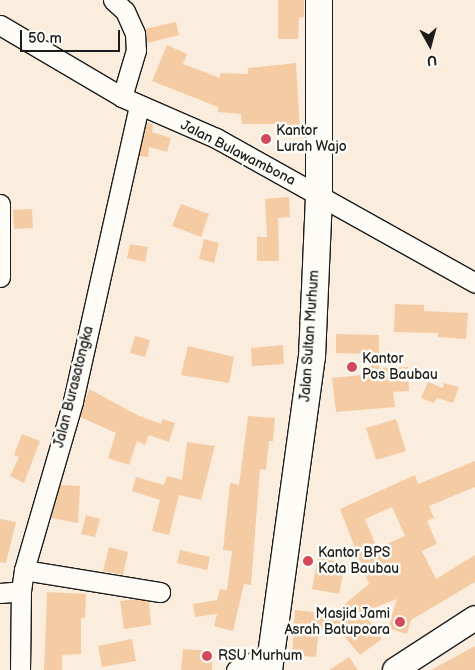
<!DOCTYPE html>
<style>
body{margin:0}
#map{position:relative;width:475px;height:670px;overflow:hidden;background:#fbedde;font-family:"Balsamiq Sans",sans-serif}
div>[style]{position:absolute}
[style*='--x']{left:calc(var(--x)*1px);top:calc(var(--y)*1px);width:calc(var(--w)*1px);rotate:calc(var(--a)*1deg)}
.building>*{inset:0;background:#f5cba4}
.roads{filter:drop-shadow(1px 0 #1c1c1c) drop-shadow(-1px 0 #1c1c1c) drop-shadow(0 1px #1c1c1c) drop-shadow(0 -1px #1c1c1c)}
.minor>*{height:19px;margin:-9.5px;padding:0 9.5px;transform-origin:9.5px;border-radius:9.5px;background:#fdfcf7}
.major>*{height:24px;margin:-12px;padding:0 12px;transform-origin:12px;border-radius:12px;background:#fdfcf7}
.highway>*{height:26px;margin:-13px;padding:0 13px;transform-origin:13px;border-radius:13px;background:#fdfcf7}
.dots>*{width:14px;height:14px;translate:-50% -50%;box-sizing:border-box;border:2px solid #fdfcf7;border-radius:50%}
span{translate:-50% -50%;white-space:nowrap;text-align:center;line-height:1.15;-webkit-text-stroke:5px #fdfcf7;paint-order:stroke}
.poi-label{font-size:14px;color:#1c1c1c}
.left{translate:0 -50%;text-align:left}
.right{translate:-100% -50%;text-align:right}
.street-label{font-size:14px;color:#1c1c1c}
.north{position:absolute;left:405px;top:20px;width:50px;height:50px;-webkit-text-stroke:4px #fdfcf7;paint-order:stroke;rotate:173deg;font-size:14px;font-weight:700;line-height:20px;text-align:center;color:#1c1c1c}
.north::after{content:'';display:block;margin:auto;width:18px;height:22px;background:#1c1c1c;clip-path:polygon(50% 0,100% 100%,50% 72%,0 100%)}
.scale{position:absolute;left:20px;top:30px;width:100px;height:22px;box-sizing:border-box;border:2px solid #1c1c1c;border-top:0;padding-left:6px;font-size:15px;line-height:18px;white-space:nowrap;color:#1c1c1c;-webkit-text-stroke:4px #fdfcf7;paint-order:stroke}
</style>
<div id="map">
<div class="building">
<i style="clip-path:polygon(278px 0,304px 0,304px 17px,299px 18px,298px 39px,278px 39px)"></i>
<i style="clip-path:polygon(176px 22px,179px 35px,148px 43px,145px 29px)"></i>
<i style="clip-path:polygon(167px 45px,187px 54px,183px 64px,220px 78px,220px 73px,248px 74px,248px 68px,296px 63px,300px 131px,276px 133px,276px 124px,242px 124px,241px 114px,218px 112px,218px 107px,152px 81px)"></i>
<i style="clip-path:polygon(147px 123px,153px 124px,152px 132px,171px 138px,167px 152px,149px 147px,148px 157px,139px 156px)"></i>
<i style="clip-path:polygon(289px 197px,290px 217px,278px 218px,279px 261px,257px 261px,257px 237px,267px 237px,265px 199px)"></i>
<i style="clip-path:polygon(181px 204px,209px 214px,201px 237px,172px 226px)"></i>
<i style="clip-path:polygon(32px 209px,33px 228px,14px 229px,13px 210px)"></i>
<i style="clip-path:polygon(204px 239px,219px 243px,214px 263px,199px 259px)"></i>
<i style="clip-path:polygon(130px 244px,148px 247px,145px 262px,127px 258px)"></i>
<i style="clip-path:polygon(395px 304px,424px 305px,424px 311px,468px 313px,466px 339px,438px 337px,438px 333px,394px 332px)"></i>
<i style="clip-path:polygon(336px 334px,379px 335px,379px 368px,408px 367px,409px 391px,393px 392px,395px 407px,336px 412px,332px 378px,372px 374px,369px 354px,336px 353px)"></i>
<i style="clip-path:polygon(135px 336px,150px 340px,145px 357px,130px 353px)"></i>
<i style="clip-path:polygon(283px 345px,284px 364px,252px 366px,251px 348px)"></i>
<i style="clip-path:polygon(188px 346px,234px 357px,229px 383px,181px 375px)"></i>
<i style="clip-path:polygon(428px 382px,443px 388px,444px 383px,459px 387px,453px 403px,437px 398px,434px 403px,421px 398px)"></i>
<i style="clip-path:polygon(89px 389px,137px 415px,161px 424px,162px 419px,175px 423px,169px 442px,149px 435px,145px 445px,137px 441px,129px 465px,108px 458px,116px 433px,80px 417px)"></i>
<i style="clip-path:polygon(248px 416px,275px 418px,273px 441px,269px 441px,266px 470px,260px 469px,251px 585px,244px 584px,233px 631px,214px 626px,217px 614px,195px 617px,193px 604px,217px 600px,220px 589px,227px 590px,232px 551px,223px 550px,230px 483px,239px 485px)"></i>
<i style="clip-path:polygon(396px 419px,406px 451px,376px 460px,366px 428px)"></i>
<i style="clip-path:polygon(22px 434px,40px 441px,24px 483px,10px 476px,19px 457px,14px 455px)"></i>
<i style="clip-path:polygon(187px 442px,215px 446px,201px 500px,179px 495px,169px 535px,152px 531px,160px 500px,132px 491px,136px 477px,164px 485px,167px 476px,182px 480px)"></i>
<i style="clip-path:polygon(evenodd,475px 461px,475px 487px,429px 506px,434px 518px,427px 521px,437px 544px,422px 551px,436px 579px,475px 555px,475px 582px,411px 620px,407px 634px,388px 628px,397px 599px,363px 612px,382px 639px,360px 655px,339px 630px,335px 633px,319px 629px,316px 657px,292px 655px,295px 610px,333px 614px,369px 584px,340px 509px,415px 475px,418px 484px,475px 461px,392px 507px,405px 536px,377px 548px,365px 519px,392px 507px)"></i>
<i style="clip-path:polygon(60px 485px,80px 486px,78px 523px,51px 518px)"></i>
<i style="clip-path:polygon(86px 515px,100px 519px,95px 537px,81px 534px)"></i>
<i style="clip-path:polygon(0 519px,16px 522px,6px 563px,0 562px)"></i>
<i style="clip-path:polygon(109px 547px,128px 552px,123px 575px,103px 571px)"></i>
<i style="clip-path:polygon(180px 550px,210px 557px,207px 570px,177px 563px)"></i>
<i style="clip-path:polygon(318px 558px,345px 563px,339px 594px,312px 589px)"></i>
<i style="clip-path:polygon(47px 592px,86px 594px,85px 618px,81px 618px,81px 654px,62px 655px,62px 670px,44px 670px)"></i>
<i style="clip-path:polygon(136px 599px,149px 602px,151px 625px,124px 629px,120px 601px)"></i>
<i style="clip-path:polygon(132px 639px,136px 661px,102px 667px,98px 646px)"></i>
<i style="clip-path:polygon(475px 646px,475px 670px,431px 670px)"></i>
<i style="clip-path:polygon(183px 649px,213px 651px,212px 670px,181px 670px)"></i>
<i style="clip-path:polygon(349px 657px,358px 670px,329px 670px)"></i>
</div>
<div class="roads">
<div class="minor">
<i style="--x:113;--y:0;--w:16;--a:43"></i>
<i style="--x:125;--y:11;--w:24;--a:66"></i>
<i style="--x:135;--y:33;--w:17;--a:87"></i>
<i style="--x:136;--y:50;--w:49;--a:106.6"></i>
<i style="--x:0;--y:25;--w:142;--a:30.5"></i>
<i style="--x:122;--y:97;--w:103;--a:23.6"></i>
<i style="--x:216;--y:138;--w:297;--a:29.2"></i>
<i style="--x:0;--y:204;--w:73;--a:90"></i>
<i style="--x:24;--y:570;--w:138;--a:9.2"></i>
<i style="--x:0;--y:593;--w:21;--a:-5"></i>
<i style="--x:20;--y:670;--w:79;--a:-89.3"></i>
<i style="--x:21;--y:591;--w:21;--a:-82"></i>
<i style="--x:24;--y:570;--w:176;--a:-73.8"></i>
<i style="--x:73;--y:401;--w:303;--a:-77.4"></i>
<i style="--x:236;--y:670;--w:38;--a:-25"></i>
</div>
<div class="major">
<i style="--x:395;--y:670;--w:95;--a:-33"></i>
</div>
<div class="highway">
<i style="--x:269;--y:670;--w:316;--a:-82.2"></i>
<i style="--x:312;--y:357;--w:161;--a:-87.5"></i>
<i style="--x:319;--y:196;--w:196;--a:-90"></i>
</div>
</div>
<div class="dots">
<i style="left:266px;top:139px;background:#d1495b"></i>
<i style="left:352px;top:367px;background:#d1495b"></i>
<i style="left:308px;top:561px;background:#d1495b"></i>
<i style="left:400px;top:622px;background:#d1495b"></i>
<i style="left:207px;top:656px;background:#d1495b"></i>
</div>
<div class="poi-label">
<span class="left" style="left:276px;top:139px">Kantor<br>Lurah Wajo</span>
<span class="left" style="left:362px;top:367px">Kantor<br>Pos Baubau</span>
<span class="left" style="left:318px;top:561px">Kantor BPS<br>Kota Baubau</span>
<span class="right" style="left:390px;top:622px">Masjid Jami<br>Asrah Batupoara</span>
<span class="left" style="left:218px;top:656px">RSU Murhum</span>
</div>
<div class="street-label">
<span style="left:238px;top:153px;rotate:27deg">Jalan Bulawambona</span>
<span style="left:310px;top:336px;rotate:-86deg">Jalan Sultan Murhum</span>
<span style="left:74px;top:387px;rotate:-76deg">Jalan Burasatongka</span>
</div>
<div class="north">U</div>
<div class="scale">50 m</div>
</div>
